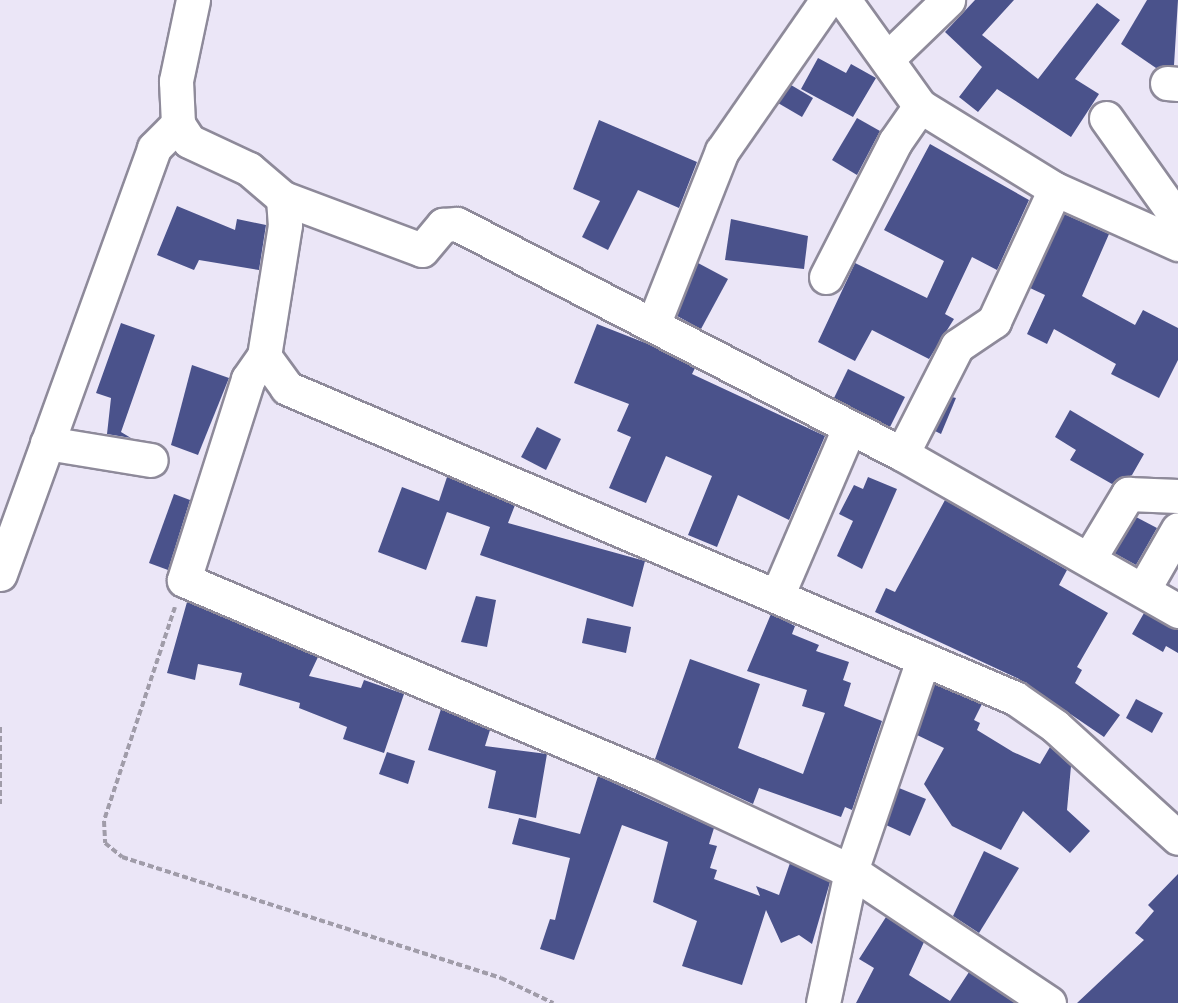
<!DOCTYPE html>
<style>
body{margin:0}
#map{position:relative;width:1178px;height:1003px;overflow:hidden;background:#ebe6f7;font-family:Lora,serif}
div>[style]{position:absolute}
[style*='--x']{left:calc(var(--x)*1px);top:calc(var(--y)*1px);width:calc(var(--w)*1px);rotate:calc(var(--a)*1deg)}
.building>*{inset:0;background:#4a528b}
.path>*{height:4px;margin-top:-2px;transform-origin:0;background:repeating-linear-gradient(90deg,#a09ca9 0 6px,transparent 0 9px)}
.roads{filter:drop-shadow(2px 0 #8e8a9a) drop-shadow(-2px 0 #8e8a9a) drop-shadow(0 2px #8e8a9a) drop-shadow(0 -2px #8e8a9a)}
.minor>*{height:33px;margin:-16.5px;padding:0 16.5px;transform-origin:16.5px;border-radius:16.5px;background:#fff}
span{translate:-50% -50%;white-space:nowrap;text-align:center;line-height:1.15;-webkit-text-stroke:6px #fff;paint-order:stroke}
</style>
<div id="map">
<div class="building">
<i style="clip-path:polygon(975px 0,1014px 0,982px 35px,1038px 79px,1097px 3px,1120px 20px,1075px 79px,1099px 94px,1071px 137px,997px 89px,978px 112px,959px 97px,982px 67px,945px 32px)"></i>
<i style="clip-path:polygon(1147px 0,1178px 0,1174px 65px,1156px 68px,1121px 44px)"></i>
<i style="clip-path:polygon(818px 58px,846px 73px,851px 64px,876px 78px,853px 117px,801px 89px)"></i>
<i style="clip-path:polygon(791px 85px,813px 98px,802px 117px,778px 103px)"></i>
<i style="clip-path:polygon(857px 118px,880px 131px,857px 175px,832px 160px)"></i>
<i style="clip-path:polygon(599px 120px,697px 162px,679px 208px,638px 190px,608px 250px,582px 237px,600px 201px,573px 189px)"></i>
<i style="clip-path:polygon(930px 144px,1029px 200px,997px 270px,972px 257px,945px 314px,954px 319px,929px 359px,872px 330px,855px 361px,818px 342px,855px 263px,927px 298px,944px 261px,884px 230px)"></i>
<i style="clip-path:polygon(177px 206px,235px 230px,237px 219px,266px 225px,259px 270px,199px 260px,194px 270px,157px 255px)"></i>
<i style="clip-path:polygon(1064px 214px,1109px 234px,1082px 296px,1135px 325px,1143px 310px,1178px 328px,1178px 360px,1159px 398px,1111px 374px,1116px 364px,1054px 329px,1047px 344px,1027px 334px,1045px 295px,1030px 288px)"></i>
<i style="clip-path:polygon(731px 219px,808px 236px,804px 269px,725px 260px)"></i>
<i style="clip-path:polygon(698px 263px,728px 279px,701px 329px,677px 316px)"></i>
<i style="clip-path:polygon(121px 323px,155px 335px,121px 432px,131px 438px,107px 434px,111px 398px,96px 393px)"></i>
<i style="clip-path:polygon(597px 324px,648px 344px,695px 368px,692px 374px,825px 436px,789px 520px,738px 495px,717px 547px,688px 535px,712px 476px,666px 456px,646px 503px,609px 488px,631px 437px,617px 431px,629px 404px,574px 383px)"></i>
<i style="clip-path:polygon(192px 365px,229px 378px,198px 455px,171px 445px)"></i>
<i style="clip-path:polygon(848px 369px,905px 397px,890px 427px,834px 398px)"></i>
<i style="clip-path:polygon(952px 397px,956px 398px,941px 434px,935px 431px)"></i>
<i style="clip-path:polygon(1070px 410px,1144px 454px,1132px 475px,1112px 484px,1070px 460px,1076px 450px,1055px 437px)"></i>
<i style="clip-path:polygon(537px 427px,561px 439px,546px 470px,521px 457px)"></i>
<i style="clip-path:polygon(447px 477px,515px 505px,508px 523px,645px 561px,633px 607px,480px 555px,490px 527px,447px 512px,426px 570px,378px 552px,402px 487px,439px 501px)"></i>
<i style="clip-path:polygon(868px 477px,897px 489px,862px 569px,837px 556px,853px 521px,839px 514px,854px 485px,863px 489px)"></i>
<i style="clip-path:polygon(174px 494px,190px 500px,168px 570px,149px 563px)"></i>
<i style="clip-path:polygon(945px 500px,1067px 570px,1059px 585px,1108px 613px,1077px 667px,1082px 670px,1075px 683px,1120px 715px,1104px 737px,1019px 679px,875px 612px,886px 588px,895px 592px)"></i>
<i style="clip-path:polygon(1136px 517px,1157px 528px,1136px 565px,1114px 553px)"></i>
<i style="clip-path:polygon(476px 596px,496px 600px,487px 647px,461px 642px)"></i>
<i style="clip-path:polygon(187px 602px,318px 657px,309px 676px,361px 688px,364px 680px,404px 694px,384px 753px,343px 739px,347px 727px,299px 708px,300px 703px,239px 685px,242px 673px,198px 664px,195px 680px,167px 673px)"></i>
<i style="clip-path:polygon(1144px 613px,1178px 630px,1178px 653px,1166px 646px,1163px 652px,1132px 634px)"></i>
<i style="clip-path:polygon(771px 614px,795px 626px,792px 634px,819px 645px,816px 651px,849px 662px,843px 680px,851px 683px,844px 706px,882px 721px,852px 810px,845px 807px,841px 817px,759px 788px,753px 804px,655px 759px,690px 659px,760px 684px,738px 748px,803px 774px,825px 713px,802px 706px,807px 690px,747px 671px)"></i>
<i style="clip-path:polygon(587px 618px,631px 627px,626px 653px,582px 643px)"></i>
<i style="clip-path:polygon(934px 684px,982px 704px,974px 720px,980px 723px,977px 730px,1013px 752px,1040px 764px,1050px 747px,1071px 766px,1067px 810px,1090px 831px,1070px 853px,1023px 811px,1001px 850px,952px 826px,924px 784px,944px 748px,917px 735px)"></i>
<i style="clip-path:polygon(1136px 699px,1163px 713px,1152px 733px,1126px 718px)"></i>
<i style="clip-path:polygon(441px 709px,490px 730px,485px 746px,547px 754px,536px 818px,488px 808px,496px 771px,428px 750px)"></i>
<i style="clip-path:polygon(387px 752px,415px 761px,408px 784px,379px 774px)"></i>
<i style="clip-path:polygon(598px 776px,714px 828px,709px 844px,717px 846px,710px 868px,717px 870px,714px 879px,760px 896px,756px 886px,779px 895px,790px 863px,830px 882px,812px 944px,799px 935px,781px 943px,766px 910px,742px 985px,682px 966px,697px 921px,653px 902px,668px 842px,622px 825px,574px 960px,540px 949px,550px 919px,555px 920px,570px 858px,512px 844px,519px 818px,580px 834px)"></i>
<i style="clip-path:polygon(899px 788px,926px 799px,910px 836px,886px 825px)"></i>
<i style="clip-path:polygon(984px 851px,1019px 868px,979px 933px,953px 916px)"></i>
<i style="clip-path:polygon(1178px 874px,1178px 1003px,1077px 1003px,1144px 940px,1135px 933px,1154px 911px,1148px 905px)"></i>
<i style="clip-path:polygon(886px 917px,924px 942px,909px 975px,950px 1001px,969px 972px,1015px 1003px,856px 1003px,874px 968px,859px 959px)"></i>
</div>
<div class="path">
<i style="--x:175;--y:607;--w:225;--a:108.4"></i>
<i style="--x:104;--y:821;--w:22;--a:87"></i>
<i style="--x:105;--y:843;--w:22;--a:39"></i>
<i style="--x:122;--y:857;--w:398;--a:17.7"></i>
<i style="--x:501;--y:978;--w:58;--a:25.7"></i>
<i style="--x:0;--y:727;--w:77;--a:90"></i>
</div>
<div class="roads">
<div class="minor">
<i style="--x:193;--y:0;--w:83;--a:101.9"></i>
<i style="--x:176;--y:81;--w:43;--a:87.3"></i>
<i style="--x:178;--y:124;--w:20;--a:57"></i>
<i style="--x:189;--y:141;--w:66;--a:25"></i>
<i style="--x:249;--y:169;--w:45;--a:40.5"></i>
<i style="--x:283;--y:198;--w:27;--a:86"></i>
<i style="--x:285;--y:225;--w:133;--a:99.1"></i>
<i style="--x:264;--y:356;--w:39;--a:54"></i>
<i style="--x:287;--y:388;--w:791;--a:23.07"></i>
<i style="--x:1015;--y:698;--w:49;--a:35"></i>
<i style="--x:1055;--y:726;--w:166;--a:42.3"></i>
<i style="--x:844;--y:0;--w:130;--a:54.4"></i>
<i style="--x:920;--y:106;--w:158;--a:31.6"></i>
<i style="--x:1055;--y:189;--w:135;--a:24.1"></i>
<i style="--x:887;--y:59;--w:85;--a:-44"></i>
<i style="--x:1167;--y:83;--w:11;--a:5"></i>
<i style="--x:1106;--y:118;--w:119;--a:54.6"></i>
<i style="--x:283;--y:198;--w:148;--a:20.5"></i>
<i style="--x:422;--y:250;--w:33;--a:-50"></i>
<i style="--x:443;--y:225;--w:14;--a:-4"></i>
<i style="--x:457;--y:224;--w:501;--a:27.33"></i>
<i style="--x:902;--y:454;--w:318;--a:29.6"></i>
<i style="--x:826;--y:277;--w:152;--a:-62.9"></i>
<i style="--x:895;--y:142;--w:44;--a:-55.2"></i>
<i style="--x:653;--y:325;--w:187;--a:-68.4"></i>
<i style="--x:722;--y:151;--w:184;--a:-55.2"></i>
<i style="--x:264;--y:356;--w:28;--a:125"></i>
<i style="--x:248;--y:379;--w:211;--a:107.7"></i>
<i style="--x:184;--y:580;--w:505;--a:22.96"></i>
<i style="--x:649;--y:777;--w:223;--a:25"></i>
<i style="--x:851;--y:871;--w:238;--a:33.7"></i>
<i style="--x:47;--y:443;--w:105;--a:9.3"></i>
<i style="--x:902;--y:454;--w:121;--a:-63"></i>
<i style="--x:957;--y:346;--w:45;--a:-34"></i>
<i style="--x:994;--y:321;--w:145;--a:-65.2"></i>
<i style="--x:1090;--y:557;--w:74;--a:-58.9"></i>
<i style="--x:1128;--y:494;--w:50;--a:2.3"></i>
<i style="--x:0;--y:574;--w:453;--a:-70.1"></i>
<i style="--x:154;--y:148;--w:34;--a:-45"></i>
<i style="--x:1143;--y:590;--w:70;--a:-60.2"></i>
<i style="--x:777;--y:596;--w:183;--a:-66.8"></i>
<i style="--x:823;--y:1003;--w:135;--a:-78"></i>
<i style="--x:851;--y:871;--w:224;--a:-71.2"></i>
</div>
</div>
</div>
